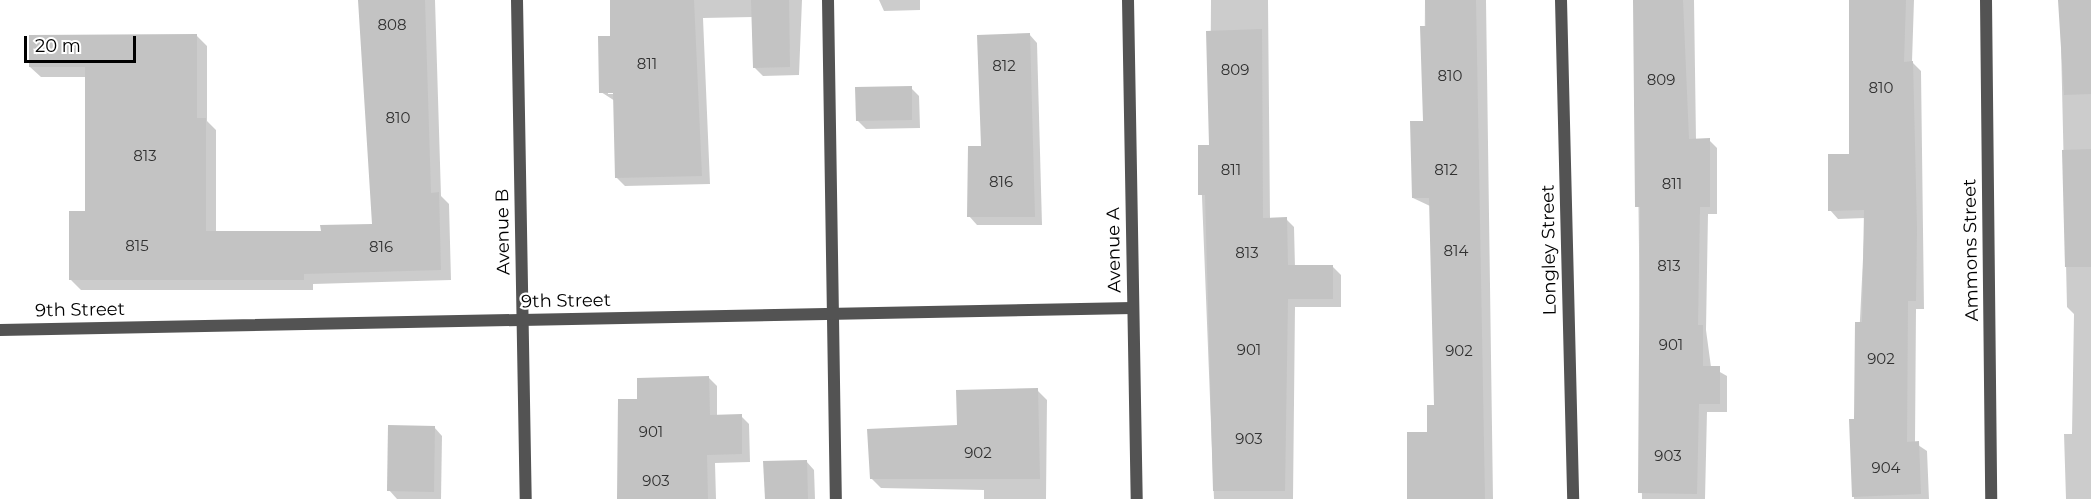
<!DOCTYPE html>
<style>
body{margin:0}
#map{position:relative;width:2091px;height:499px;overflow:hidden;background:#fff;font-family:Montserrat,sans-serif}
div>[style]{position:absolute}
[style*='--x']{left:calc(var(--x)*1px);top:calc(var(--y)*1px);width:calc(var(--w)*1px);rotate:calc(var(--a)*1deg)}
.shadow>*{inset:0;background:#0003}
.building>*{inset:0;background:#c3c3c3}
.service>*{height:12px;margin:-6px;padding:0 6px;transform-origin:6px;border-radius:6px;background:#535353}
.minor>*{height:12px;margin:-6px;padding:0 6px;transform-origin:6px;border-radius:6px;background:#535353}
.tertiary>*{height:12px;margin:-6px;padding:0 6px;transform-origin:6px;border-radius:6px;background:#535353}
span{translate:-50% -50%;white-space:nowrap;text-align:center;line-height:1.15;-webkit-text-stroke:4.5px #fff;paint-order:stroke}
.number-label{font-size:15px;color:#313131}
.number-label span{-webkit-text-stroke-width:0}
.street-label{font-size:18px;color:#000}
.scale{position:absolute;left:24px;top:36px;width:112px;height:27px;box-sizing:border-box;border:3px solid #000;border-top:0;padding-left:8px;font-size:18px;line-height:21px;white-space:nowrap;color:#000;-webkit-text-stroke:4px #fff;paint-order:stroke}
</style>
<div id="map">
<div class="shadow">
<i style="clip-path:polygon(361px 0,435px 0,441px 196px,449px 204px,451px 280px,313px 284px,313px 290px,81px 290px,71px 280px,86px 213px,86px 77px,41px 77px,30px 67px,196px 35px,207px 46px,207px 121px,216px 130px,216px 232px,322px 232px,373px 225px)"></i>
<i style="clip-path:polygon(evenodd,612px 0,802px 0,799px 75px,763px 76px,754px 67px,753px 17px,703px 18px,710px 184px,625px 186px,616px 177px,615px 101px,601px 92px,612px 38px,612px 0,608px 91px,621px 94px,608px 94px,608px 91px)"></i>
<i style="clip-path:polygon(879px 0,920px 0,920px 10px,884px 11px)"></i>
<i style="clip-path:polygon(1211px 0,1268px 0,1270px 219px,1286px 219px,1294px 227px,1295px 267px,1333px 267px,1341px 275px,1341px 307px,1295px 307px,1293px 499px,1214px 499px,1200px 147px,1210px 147px)"></i>
<i style="clip-path:polygon(1425px 0,1486px 0,1493px 499px,1436px 499px,1429px 433px,1435px 407px,1430px 206px,1413px 198px,1424px 123px)"></i>
<i style="clip-path:polygon(1636px 0,1694px 0,1696px 140px,1709px 140px,1717px 148px,1717px 214px,1708px 214px,1706px 330px,1711px 367px,1727px 376px,1727px 412px,1707px 412px,1705px 499px,1642px 499px)"></i>
<i style="clip-path:polygon(1851px 0,1914px 0,1912px 62px,1921px 71px,1924px 309px,1916px 309px,1915px 443px,1927px 451px,1929px 499px,1854px 499px,1851px 421px,1855px 421px,1865px 218px,1838px 219px,1830px 210px,1850px 155px)"></i>
<i style="clip-path:polygon(2060px 0,2091px 0,2091px 499px,2066px 499px,2064px 434px,2072px 434px,2074px 314px,2067px 307px)"></i>
<i style="clip-path:polygon(1029px 34px,1037px 43px,1042px 225px,977px 225px,969px 216px,982px 148px)"></i>
<i style="clip-path:polygon(911px 88px,919px 96px,920px 128px,866px 129px,857px 120px)"></i>
<i style="clip-path:polygon(709px 378px,717px 386px,717px 416px,741px 416px,749px 424px,750px 462px,715px 463px,716px 499px,622px 499px,638px 400px)"></i>
<i style="clip-path:polygon(1037px 390px,1047px 400px,1046px 499px,984px 499px,984px 490px,881px 488px,871px 478px,959px 426px)"></i>
<i style="clip-path:polygon(434px 427px,442px 436px,441px 499px,397px 499px,389px 490px)"></i>
<i style="clip-path:polygon(806px 461px,814px 470px,815px 499px,766px 499px)"></i>
</div>
<div class="building">
<i style="clip-path:polygon(358px 0,425px 0,431px 193px,439px 192px,441px 270px,304px 274px,304px 280px,69px 280px,69px 211px,85px 211px,85px 67px,29px 67px,29px 35px,197px 34px,197px 118px,206px 118px,206px 231px,321px 231px,320px 225px,372px 224px)"></i>
<i style="clip-path:polygon(610px 0,694px 0,702px 176px,615px 178px,613px 93px,599px 93px,598px 36px,610px 36px)"></i>
<i style="clip-path:polygon(751px 0,789px 0,790px 67px,753px 68px)"></i>
<i style="clip-path:polygon(1425px 0,1476px 0,1485px 499px,1407px 499px,1407px 432px,1427px 432px,1427px 405px,1434px 405px,1429px 198px,1412px 198px,1410px 121px,1423px 121px,1420px 26px,1426px 26px)"></i>
<i style="clip-path:polygon(1633px 0,1683px 0,1689px 139px,1710px 138px,1710px 207px,1700px 207px,1698px 325px,1703px 325px,1703px 366px,1720px 366px,1720px 404px,1699px 404px,1697px 494px,1638px 493px,1640px 207px,1635px 207px)"></i>
<i style="clip-path:polygon(1849px 0,1906px 0,1904px 62px,1913px 61px,1917px 229px,1916px 301px,1908px 301px,1907px 442px,1919px 441px,1921px 494px,1852px 497px,1849px 419px,1854px 419px,1855px 322px,1862px 322px,1864px 210px,1828px 211px,1828px 154px,1849px 154px)"></i>
<i style="clip-path:polygon(2058px 0,2091px 0,2091px 94px,2064px 95px)"></i>
<i style="clip-path:polygon(1262px 29px,1263px 218px,1287px 217px,1288px 265px,1333px 265px,1333px 299px,1288px 299px,1285px 491px,1213px 491px,1205px 195px,1198px 195px,1198px 145px,1209px 145px,1206px 31px)"></i>
<i style="clip-path:polygon(1030px 33px,1035px 217px,967px 217px,968px 146px,981px 146px,977px 35px)"></i>
<i style="clip-path:polygon(912px 86px,912px 120px,856px 121px,855px 87px)"></i>
<i style="clip-path:polygon(2091px 149px,2091px 267px,2065px 267px,2062px 150px)"></i>
<i style="clip-path:polygon(709px 376px,710px 415px,742px 414px,742px 454px,707px 455px,708px 499px,617px 499px,618px 399px,637px 399px,637px 378px)"></i>
<i style="clip-path:polygon(1038px 388px,1040px 479px,870px 479px,867px 429px,957px 425px,956px 390px)"></i>
<i style="clip-path:polygon(388px 425px,435px 426px,434px 492px,387px 491px)"></i>
<i style="clip-path:polygon(807px 460px,808px 499px,765px 499px,763px 461px)"></i>
</div>
<div class="service">
<i style="--x:828;--y:0;--w:499;--a:89.1"></i>
</div>
<div class="minor">
<i style="--x:517;--y:0;--w:499;--a:89"></i>
<i style="--x:1561;--y:0;--w:499;--a:88.6"></i>
<i style="--x:1986;--y:0;--w:499;--a:89.4"></i>
<i style="--x:0;--y:330;--w:1133;--a:-1.11"></i>
</div>
<div class="tertiary">
<i style="--x:1128;--y:0;--w:499;--a:89"></i>
</div>
<div class="number-label">
<span style="left:392px;top:25px">808</span>
<span style="left:647px;top:64px">811</span>
<span style="left:1004px;top:66px">812</span>
<span style="left:1235px;top:70px">809</span>
<span style="left:1450px;top:76px">810</span>
<span style="left:1661px;top:80px">809</span>
<span style="left:1881px;top:88px">810</span>
<span style="left:398px;top:118px">810</span>
<span style="left:145px;top:156px">813</span>
<span style="left:1231px;top:170px">811</span>
<span style="left:1446px;top:170px">812</span>
<span style="left:1001px;top:182px">816</span>
<span style="left:1672px;top:184px">811</span>
<span style="left:137px;top:246px">815</span>
<span style="left:381px;top:247px">816</span>
<span style="left:1456px;top:251px">814</span>
<span style="left:1247px;top:253px">813</span>
<span style="left:1669px;top:266px">813</span>
<span style="left:1671px;top:345px">901</span>
<span style="left:1249px;top:350px">901</span>
<span style="left:1459px;top:351px">902</span>
<span style="left:1881px;top:359px">902</span>
<span style="left:651px;top:432px">901</span>
<span style="left:1249px;top:439px">903</span>
<span style="left:978px;top:453px">902</span>
<span style="left:1668px;top:456px">903</span>
<span style="left:1886px;top:468px">904</span>
<span style="left:656px;top:481px">903</span>
</div>
<div class="street-label">
<span style="left:503px;top:232px;rotate:-91deg">Avenue B</span>
<span style="left:1114px;top:250px;rotate:-91deg">Avenue A</span>
<span style="left:1549px;top:250px;rotate:-91deg">Longley Street</span>
<span style="left:1971px;top:250px;rotate:-91deg">Ammons Street</span>
<span style="left:566px;top:301px;rotate:-1deg">9th Street</span>
<span style="left:80px;top:310px;rotate:-1deg">9th Street</span>
</div>
<div class="scale">20 m</div>
</div>
